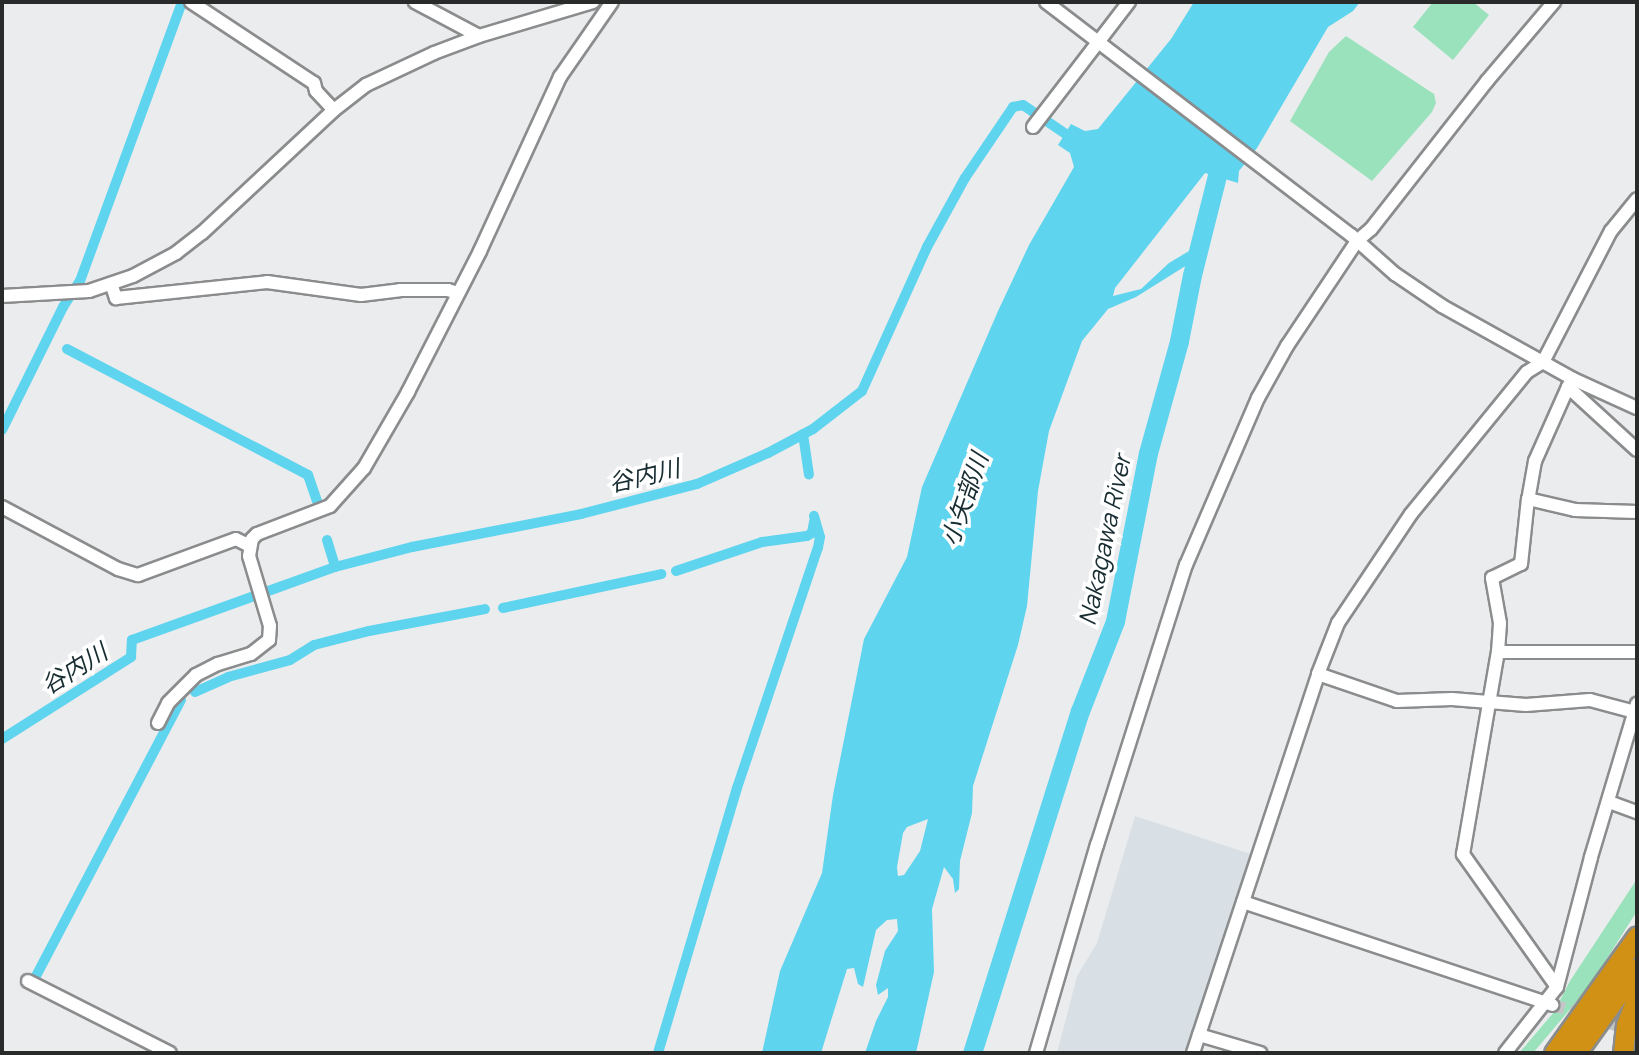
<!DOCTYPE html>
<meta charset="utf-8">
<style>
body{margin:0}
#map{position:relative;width:1639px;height:1055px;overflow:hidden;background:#ebeced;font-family:Manrope,"Noto Sans JP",sans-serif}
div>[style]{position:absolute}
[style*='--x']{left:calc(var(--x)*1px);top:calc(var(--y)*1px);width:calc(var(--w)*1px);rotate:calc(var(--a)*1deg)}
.built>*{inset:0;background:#d8e0e6}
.green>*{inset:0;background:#9ae2bc}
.water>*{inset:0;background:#5fd4ee}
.canal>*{height:10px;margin:-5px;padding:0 5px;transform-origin:5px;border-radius:5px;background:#5fd4ee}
.river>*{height:19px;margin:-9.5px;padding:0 9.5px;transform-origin:9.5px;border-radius:9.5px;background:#5fd4ee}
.minor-tunnel>*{height:12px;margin-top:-6px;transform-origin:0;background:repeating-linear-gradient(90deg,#c4c5c6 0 12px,transparent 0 18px)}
.roads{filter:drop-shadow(2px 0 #8b8c8d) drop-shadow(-2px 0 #8b8c8d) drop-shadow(0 2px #8b8c8d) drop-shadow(0 -2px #8b8c8d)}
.minor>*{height:12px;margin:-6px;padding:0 6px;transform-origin:6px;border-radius:6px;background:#fff}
.highway>*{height:19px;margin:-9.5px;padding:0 9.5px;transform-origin:9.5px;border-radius:9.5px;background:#d09114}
span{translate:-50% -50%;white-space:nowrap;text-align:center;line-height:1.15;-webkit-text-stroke:7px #fff;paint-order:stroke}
.water-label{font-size:24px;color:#182d32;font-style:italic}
.frame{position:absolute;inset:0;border:4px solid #292a2a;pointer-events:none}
</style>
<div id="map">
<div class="built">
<i style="clip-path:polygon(1135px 816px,1254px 855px,1186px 1053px,1057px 1053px,1077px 976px,1097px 943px)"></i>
</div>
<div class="green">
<i style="clip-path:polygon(1433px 2px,1473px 2px,1489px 15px,1453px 60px,1413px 27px)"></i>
<i style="clip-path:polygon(1346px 36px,1434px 94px,1436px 103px,1432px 112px,1372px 181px,1290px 121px,1329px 52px)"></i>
<i style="clip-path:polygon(1637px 879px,1637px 911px,1589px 987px,1533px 1053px,1519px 1053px,1554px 1012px,1570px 981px)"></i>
</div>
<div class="water">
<i style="clip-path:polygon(evenodd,1194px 2px,1360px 2px,1353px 11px,1328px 27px,1257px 148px,1239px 171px,1238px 183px,1205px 173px,1115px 288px,1113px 296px,1141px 289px,1169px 263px,1189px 251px,1187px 265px,1136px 297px,1108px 309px,1082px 341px,1049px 431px,1038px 491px,1027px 606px,1018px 645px,973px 786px,972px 813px,960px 861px,959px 889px,955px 893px,953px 879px,944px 867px,932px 909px,934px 972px,916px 1053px,865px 1053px,876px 1021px,888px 997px,888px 988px,878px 995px,876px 985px,885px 951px,898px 931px,897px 919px,887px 920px,876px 930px,863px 987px,858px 984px,854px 968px,847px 969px,821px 1053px,762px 1053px,780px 971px,822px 873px,833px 795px,864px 639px,907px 557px,922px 487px,998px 311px,1029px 245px,1074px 167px,1070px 153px,1058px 145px,1071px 124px,1085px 131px,1098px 129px,1171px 39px,1194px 2px,928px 819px,920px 851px,904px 875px,898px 876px,897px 867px,903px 833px,907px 827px,928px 819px)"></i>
</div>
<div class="canal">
<i style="--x:67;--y:349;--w:272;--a:27.6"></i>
<i style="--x:308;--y:475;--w:28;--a:71"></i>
<i style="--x:2;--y:430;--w:137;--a:-63.6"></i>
<i style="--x:63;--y:307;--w:31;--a:-57"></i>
<i style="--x:80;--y:281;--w:297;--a:-69.9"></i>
<i style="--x:803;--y:434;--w:41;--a:81.7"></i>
<i style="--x:327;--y:540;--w:28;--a:73"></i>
<i style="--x:676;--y:571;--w:91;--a:-18.6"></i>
<i style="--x:762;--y:542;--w:45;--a:-7.6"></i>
<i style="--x:807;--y:536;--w:6;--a:-31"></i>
<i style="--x:812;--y:533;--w:11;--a:-80"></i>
<i style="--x:503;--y:608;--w:162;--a:-12.1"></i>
<i style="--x:195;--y:692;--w:36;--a:-24"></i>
<i style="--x:228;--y:677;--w:64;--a:-15.3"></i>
<i style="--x:290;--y:660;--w:28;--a:-32"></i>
<i style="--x:314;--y:645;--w:57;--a:-14.3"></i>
<i style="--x:369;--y:631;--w:118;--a:-10.7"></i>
<i style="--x:2;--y:739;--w:153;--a:-32.4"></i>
<i style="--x:131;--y:657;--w:17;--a:-87"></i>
<i style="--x:132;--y:640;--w:216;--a:-19.8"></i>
<i style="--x:335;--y:567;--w:80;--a:-14.6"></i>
<i style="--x:412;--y:547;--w:172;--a:-11"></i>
<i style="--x:581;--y:514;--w:120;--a:-14.5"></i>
<i style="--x:697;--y:484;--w:77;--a:-23.6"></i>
<i style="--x:768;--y:453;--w:51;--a:-28.1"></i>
<i style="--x:813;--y:429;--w:62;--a:-37.8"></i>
<i style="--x:862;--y:391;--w:158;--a:-65.7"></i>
<i style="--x:927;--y:247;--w:79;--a:-61.2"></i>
<i style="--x:965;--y:178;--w:86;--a:-55.9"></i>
<i style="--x:1013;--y:107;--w:10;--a:-11"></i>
<i style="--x:1023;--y:105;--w:64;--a:34.2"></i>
<i style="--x:35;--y:978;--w:314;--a:-62.3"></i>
<i style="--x:658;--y:1053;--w:277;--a:-73.4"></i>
<i style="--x:737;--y:788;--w:253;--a:-71.4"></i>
<i style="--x:818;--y:548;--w:11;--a:-80"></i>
<i style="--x:820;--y:537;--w:22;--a:-106"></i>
</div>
<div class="river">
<i style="--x:972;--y:1053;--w:359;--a:-72.5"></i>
<i style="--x:1080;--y:711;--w:97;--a:-68.7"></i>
<i style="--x:1115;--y:621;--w:171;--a:-78.9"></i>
<i style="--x:1148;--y:453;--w:116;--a:-74.5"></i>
<i style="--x:1179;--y:341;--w:67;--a:-78.9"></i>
<i style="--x:1192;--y:275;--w:127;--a:-75.9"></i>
</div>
<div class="minor-tunnel">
<i style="--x:1553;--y:1005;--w:88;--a:17.8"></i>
</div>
<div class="roads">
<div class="minor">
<i style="--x:191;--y:2;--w:147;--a:33.4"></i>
<i style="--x:314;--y:83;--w:8;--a:76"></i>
<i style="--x:316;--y:91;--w:26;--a:47"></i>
<i style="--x:415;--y:2;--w:72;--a:28"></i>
<i style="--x:1046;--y:2;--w:384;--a:37.4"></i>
<i style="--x:1351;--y:235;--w:59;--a:41.6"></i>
<i style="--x:1395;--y:274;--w:57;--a:34.2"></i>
<i style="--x:1442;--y:306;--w:150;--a:29.1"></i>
<i style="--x:1573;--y:379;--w:70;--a:24.4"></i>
<i style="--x:1033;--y:127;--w:158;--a:-52.5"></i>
<i style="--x:112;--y:286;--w:13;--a:72"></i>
<i style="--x:116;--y:298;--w:152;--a:-6"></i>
<i style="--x:267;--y:282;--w:95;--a:7.9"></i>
<i style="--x:361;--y:295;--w:39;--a:-7"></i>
<i style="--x:400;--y:290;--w:48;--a:0"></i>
<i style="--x:448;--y:290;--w:9;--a:18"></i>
<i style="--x:2;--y:296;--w:87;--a:-3.3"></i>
<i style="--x:89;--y:291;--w:46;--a:-18.8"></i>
<i style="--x:133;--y:276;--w:49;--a:-28.1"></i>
<i style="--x:176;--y:253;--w:33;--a:-38"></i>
<i style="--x:202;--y:233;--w:180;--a:-43"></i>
<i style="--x:334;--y:110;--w:41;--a:-38"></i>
<i style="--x:366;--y:85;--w:75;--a:-25.2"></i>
<i style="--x:434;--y:53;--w:48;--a:-20.7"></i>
<i style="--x:479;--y:36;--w:119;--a:-16.6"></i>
<i style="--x:1572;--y:380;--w:8;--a:120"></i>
<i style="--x:1568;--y:387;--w:93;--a:42.4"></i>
<i style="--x:1568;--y:387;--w:81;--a:114"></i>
<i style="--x:1535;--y:461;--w:39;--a:100"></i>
<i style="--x:1528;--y:499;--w:48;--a:13.2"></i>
<i style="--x:1575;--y:510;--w:62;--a:1.8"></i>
<i style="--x:2;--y:507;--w:132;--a:28.1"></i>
<i style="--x:118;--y:569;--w:21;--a:17"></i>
<i style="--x:138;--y:575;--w:104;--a:-20.2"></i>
<i style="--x:236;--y:539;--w:13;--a:27"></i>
<i style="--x:1498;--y:652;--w:29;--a:-86"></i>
<i style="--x:1500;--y:623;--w:46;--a:-100.1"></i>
<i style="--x:1492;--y:578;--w:32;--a:-26"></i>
<i style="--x:1521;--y:564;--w:65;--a:-83.9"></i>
<i style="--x:1318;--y:674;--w:83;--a:18.9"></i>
<i style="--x:1397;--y:701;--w:55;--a:-2.1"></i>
<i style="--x:1452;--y:699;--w:74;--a:4.6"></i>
<i style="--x:1526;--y:705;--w:64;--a:-4.5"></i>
<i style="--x:1590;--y:700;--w:47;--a:14.9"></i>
<i style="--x:158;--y:723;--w:22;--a:-63"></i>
<i style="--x:168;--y:703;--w:40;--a:-45"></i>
<i style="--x:196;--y:675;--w:25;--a:-27"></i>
<i style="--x:218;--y:664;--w:34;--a:-17"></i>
<i style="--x:251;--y:654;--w:23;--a:-38"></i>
<i style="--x:269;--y:640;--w:14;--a:-86"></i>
<i style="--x:270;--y:626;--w:73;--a:-106.7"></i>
<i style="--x:249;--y:556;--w:17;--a:-80"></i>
<i style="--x:252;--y:539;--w:7;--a:-45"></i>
<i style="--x:257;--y:534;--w:78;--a:-21"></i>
<i style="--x:330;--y:506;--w:51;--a:-48.2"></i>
<i style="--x:364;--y:468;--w:88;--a:-59.9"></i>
<i style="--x:408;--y:392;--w:158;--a:-62.9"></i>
<i style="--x:480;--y:251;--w:192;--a:-65.3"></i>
<i style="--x:560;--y:77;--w:91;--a:-55.3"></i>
<i style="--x:1609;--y:802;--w:30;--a:20"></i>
<i style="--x:1243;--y:902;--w:326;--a:18.4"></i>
<i style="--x:28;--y:981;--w:159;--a:26.9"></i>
<i style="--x:1557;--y:987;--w:163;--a:-125.3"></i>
<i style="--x:1463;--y:854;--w:205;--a:-80.2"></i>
<i style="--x:1498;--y:652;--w:139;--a:0"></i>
<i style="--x:1199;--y:1035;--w:64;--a:16.4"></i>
<i style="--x:1036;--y:1053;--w:217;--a:-73.7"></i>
<i style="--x:1097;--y:845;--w:294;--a:-72.4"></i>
<i style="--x:1186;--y:565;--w:182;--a:-66.7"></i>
<i style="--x:1258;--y:398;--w:60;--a:-60.9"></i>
<i style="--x:1287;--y:346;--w:126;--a:-56.3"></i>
<i style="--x:1357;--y:241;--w:18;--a:-41"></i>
<i style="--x:1371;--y:229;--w:188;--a:-51.9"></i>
<i style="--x:1487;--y:81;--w:104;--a:-49.7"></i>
<i style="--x:1193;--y:1053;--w:399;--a:-71.7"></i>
<i style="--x:1318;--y:674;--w:55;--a:-68.6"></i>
<i style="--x:1338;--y:623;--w:131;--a:-56.2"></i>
<i style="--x:1411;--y:514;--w:183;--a:-50.8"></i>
<i style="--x:1527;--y:372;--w:19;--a:-32"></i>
<i style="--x:1543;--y:362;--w:148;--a:-62.6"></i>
<i style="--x:1611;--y:231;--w:41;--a:-50.9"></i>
<i style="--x:1505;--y:1053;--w:84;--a:-51.8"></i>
<i style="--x:1557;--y:987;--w:134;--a:-75.3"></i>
<i style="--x:1591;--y:857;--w:160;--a:-73.3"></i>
</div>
<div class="highway">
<i style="--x:1554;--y:1053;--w:143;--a:-54.6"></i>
<i style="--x:1576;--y:1053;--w:105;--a:-54.3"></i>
<i style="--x:1623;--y:1053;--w:28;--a:-84"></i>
<i style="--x:1626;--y:1025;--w:31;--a:-69"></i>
</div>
</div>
<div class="water-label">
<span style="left:644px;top:475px;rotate:-13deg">谷内川</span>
<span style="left:964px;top:499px;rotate:-71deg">小矢部川</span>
<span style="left:1104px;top:540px;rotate:-78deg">Nakagawa River</span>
<span style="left:74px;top:668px;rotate:-32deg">谷内川</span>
</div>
<div class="frame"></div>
</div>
